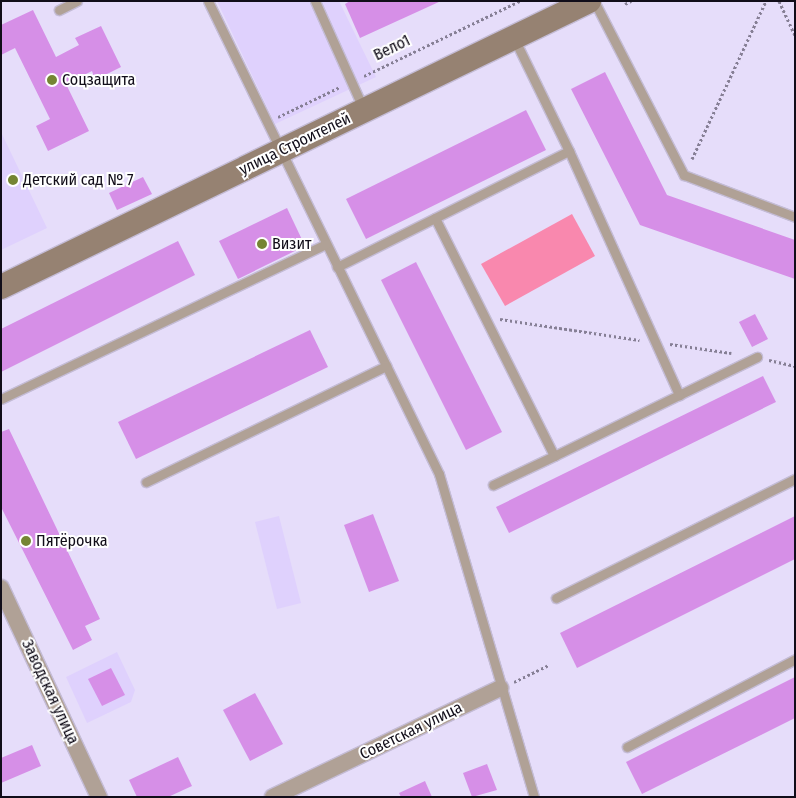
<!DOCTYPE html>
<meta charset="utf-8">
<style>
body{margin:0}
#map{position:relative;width:796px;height:798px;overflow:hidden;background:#e6ddfa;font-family:"Fira Sans Condensed",sans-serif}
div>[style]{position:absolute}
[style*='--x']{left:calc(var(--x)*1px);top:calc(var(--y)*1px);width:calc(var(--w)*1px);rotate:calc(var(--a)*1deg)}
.built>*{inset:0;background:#dfd1fd}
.green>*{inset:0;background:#f988ae}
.building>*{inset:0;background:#d68fe7}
.path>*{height:3px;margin-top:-1.5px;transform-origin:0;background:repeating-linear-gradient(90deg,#867f95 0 2.5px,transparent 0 5px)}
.roads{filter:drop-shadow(1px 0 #c4bcd6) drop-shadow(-1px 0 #c4bcd6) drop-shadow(0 1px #c4bcd6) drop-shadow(0 -1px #c4bcd6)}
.lane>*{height:9px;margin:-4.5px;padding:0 4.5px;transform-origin:4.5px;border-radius:4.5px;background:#b0a196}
.street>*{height:16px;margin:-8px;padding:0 8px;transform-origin:8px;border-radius:8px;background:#b0a196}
.secondary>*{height:24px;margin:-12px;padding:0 12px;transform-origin:12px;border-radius:12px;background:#968272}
.dots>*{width:14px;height:14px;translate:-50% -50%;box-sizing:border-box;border:2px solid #fff;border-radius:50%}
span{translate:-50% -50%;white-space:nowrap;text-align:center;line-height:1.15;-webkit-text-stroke:4px #fff;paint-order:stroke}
.street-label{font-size:16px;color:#110d19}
.poi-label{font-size:16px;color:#110d19}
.left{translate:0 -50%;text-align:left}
.frame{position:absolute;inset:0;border:2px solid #110d19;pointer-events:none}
</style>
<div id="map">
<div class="built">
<i style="clip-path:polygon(217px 1px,339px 1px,376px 77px,275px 124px)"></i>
<i style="clip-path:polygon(1px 132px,47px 228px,1px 250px)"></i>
<i style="clip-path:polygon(279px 516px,301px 603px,277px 609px,255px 522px)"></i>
<i style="clip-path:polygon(117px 652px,135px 690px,131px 702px,87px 723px,66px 677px)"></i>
</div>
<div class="green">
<i style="clip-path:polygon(572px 214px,595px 256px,505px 306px,481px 264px)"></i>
</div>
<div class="building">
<i style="clip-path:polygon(350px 1px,441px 1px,360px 38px,345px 4px)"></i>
<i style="clip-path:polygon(33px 10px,56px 57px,79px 45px,75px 38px,101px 26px,121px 67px,95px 80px,92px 71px,66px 84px,89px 131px,48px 151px,36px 126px,50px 119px,15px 48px,1px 55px,1px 25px)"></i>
<i style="clip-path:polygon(605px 72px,667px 195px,795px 240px,795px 279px,640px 225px,571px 89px)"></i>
<i style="clip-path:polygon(526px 110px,546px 150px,366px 239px,346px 199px)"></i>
<i style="clip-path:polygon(143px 177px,152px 194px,117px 210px,109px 193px)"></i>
<i style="clip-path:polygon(287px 208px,305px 246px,238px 279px,219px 241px)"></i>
<i style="clip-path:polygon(178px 241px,195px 275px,1px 372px,1px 329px)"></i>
<i style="clip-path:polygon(416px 262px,502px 432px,466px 450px,381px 280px)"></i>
<i style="clip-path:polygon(755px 314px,768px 339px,752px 347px,739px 322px)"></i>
<i style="clip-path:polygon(310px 330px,328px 367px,136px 459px,118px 422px)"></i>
<i style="clip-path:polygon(763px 376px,776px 402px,509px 533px,496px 507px)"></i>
<i style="clip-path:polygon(9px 429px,100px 619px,85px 626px,92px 640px,73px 650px,1px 507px,1px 432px)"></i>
<i style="clip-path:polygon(373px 514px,399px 581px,369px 592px,344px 525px)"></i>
<i style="clip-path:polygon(795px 516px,795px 559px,577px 668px,560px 633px)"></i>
<i style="clip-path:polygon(111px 668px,125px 695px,102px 706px,88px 679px)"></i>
<i style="clip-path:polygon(795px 677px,795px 718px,642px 794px,626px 762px)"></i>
<i style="clip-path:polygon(255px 693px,283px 744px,250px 761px,223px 710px)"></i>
<i style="clip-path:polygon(32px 745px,41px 766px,1px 783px,1px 758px)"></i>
<i style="clip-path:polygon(178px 757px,192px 786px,168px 797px,137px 797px,129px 780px)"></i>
<i style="clip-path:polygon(487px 764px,497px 790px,472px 797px,463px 773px)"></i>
<i style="clip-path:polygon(425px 781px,432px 797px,401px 797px,399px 793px)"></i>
</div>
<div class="path">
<i style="--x:779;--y:1;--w:38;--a:65"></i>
<i style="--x:625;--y:4;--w:7;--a:-27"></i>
<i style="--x:364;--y:76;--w:173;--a:-25.7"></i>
<i style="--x:278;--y:117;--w:69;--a:-25.8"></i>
<i style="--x:692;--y:159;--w:174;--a:-64.9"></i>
<i style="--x:500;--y:319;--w:141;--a:8.6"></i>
<i style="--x:670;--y:344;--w:62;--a:8.4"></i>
<i style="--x:769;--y:360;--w:27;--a:13"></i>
<i style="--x:514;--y:682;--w:39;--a:-26"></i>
</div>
<div class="roads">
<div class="lane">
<i style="--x:208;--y:1;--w:526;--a:63.97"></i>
<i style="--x:439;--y:474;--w:337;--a:73.6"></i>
<i style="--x:315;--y:1;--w:120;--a:65.8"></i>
<i style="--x:594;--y:1;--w:196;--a:62.7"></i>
<i style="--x:684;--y:175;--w:119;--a:20.7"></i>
<i style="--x:59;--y:10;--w:20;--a:-27"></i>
<i style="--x:569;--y:151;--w:268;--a:65.7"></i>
<i style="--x:679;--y:395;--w:87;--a:-26"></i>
<i style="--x:435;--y:218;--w:266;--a:63.4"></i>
<i style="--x:554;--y:456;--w:139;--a:-26"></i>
<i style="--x:337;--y:267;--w:259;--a:-26.6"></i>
<i style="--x:569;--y:151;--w:126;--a:-116"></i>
<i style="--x:1;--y:399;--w:360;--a:-25.5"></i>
<i style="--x:146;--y:482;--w:267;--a:-25.8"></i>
<i style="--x:493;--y:485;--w:68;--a:-25.4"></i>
<i style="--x:556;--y:598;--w:267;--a:-26.5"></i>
<i style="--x:627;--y:747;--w:190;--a:-27.6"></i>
</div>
<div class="street">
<i style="--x:1;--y:588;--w:231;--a:64.9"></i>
<i style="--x:273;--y:797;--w:252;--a:-25.6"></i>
</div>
<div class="secondary">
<i style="--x:1;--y:287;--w:654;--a:-25.94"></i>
</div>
</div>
<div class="dots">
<i style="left:52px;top:80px;background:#758534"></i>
<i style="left:13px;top:180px;background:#758534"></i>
<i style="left:262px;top:244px;background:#758534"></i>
<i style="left:26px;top:541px;background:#758534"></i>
</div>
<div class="street-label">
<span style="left:392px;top:48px;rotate:-26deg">Вело1</span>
<span style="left:295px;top:144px;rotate:-26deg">улица Строителей</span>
<span style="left:50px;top:692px;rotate:65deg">Заводская улица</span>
<span style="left:411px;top:731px;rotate:-26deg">Советская улица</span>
</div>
<div class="poi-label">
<span class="left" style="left:62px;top:80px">Соцзащита</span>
<span class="left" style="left:23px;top:180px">Детский сад № 7</span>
<span class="left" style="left:272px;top:244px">Визит</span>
<span class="left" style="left:36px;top:541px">Пятёрочка</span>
</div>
<div class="frame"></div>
</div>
